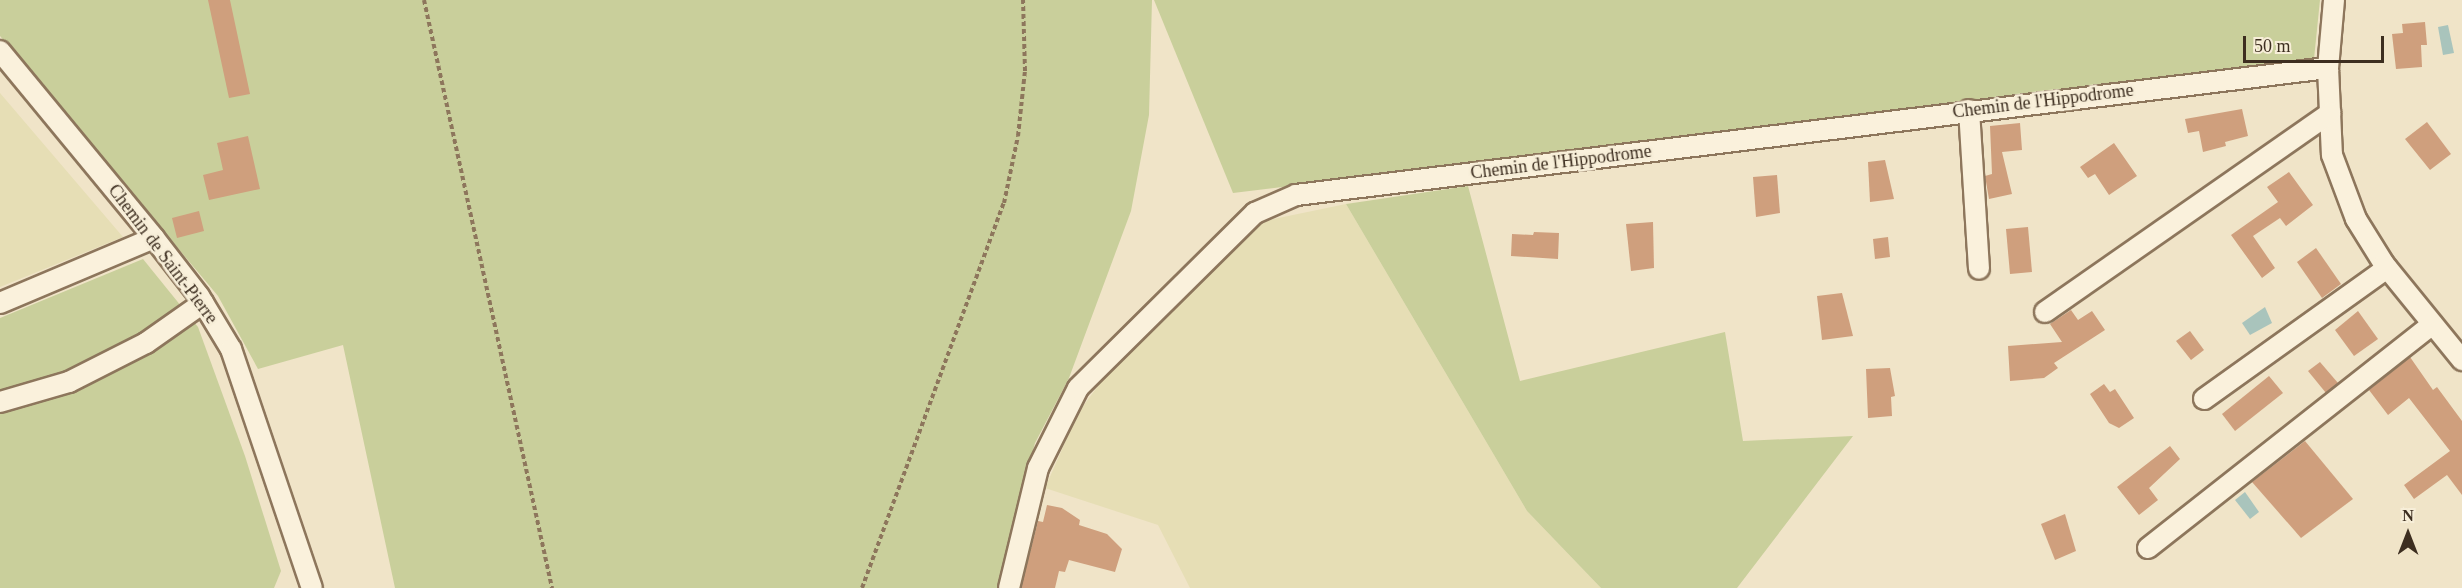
<!DOCTYPE html>
<style>
body{margin:0}
#map{position:relative;width:2462px;height:588px;overflow:hidden;background:#f0e4c8;font-family:Georgia,serif}
div>[style]{position:absolute}
[style*='--x']{left:calc(var(--x)*1px);top:calc(var(--y)*1px);width:calc(var(--w)*1px);rotate:calc(var(--a)*1deg)}
.farmland>*{inset:0;background:#e6deb5}
.green>*{inset:0;background:#c9cf9b}
.water>*{inset:0;background:#a9c4bc}
.building>*{inset:0;background:#cf9f7d}
.path>*{height:4px;margin-top:-2px;transform-origin:0;background:repeating-linear-gradient(90deg,#8d765c 0 4.5px,transparent 0 7.5px)}
.roads{filter:drop-shadow(2px 0 #8d765c) drop-shadow(-2px 0 #8d765c) drop-shadow(0 2px #8d765c) drop-shadow(0 -2px #8d765c)}
.minor>*{height:20px;margin:-10px;padding:0 10px;transform-origin:10px;border-radius:10px;background:#faf1dc}
span{translate:-50% -50%;white-space:nowrap;text-align:center;line-height:1.15;-webkit-text-stroke:5px #f7eed8;paint-order:stroke}
.street-label{font-size:18px;color:#3d2e20}
.north{position:absolute;left:2378px;top:504px;width:60px;height:60px;-webkit-text-stroke:4px #f7eed8;paint-order:stroke;rotate:0deg;font-size:16px;font-weight:700;line-height:24px;text-align:center;color:#3d2e20}
.north::after{content:'';display:block;margin:auto;width:21px;height:27px;background:#3d2e20;clip-path:polygon(50% 0,100% 100%,50% 72%,0 100%)}
.scale{position:absolute;left:2243px;top:36px;width:141px;height:27px;box-sizing:border-box;border:3px solid #3d2e20;border-top:0;padding-left:8px;font-size:18px;line-height:21px;white-space:nowrap;color:#3d2e20;-webkit-text-stroke:4px #f7eed8;paint-order:stroke}
</style>
<div id="map">
<div class="farmland">
<i style="clip-path:polygon(0 93px,123px 237px,0 287px)"></i>
<i style="clip-path:polygon(1346px 204px,1527px 511px,1601px 588px,1190px 588px,1158px 525px,1045px 488px,1078px 413px,1103px 379px,1264px 221px)"></i>
</div>
<div class="green">
<i style="clip-path:polygon(0 0,1152px 0,1149px 115px,1131px 211px,1069px 378px,1035px 443px,998px 588px,395px 588px,343px 345px,258px 369px,218px 296px,0 36px)"></i>
<i style="clip-path:polygon(1154px 0,2320px 0,2314px 59px,1233px 193px)"></i>
<i style="clip-path:polygon(1468px 186px,1520px 381px,1725px 332px,1743px 441px,1853px 436px,1737px 588px,1601px 588px,1527px 511px,1346px 204px)"></i>
<i style="clip-path:polygon(143px 259px,198px 327px,245px 456px,281px 571px,274px 588px,0 588px,0 318px)"></i>
</div>
<div class="water">
<i style="clip-path:polygon(2448px 25px,2454px 53px,2443px 55px,2438px 27px)"></i>
<i style="clip-path:polygon(2265px 307px,2272px 323px,2250px 335px,2242px 323px)"></i>
<i style="clip-path:polygon(2245px 492px,2259px 512px,2250px 519px,2235px 500px)"></i>
</div>
<div class="building">
<i style="clip-path:polygon(208px 0,230px 0,250px 94px,229px 98px)"></i>
<i style="clip-path:polygon(2425px 22px,2427px 45px,2421px 45px,2422px 67px,2396px 69px,2392px 34px,2403px 33px,2402px 24px)"></i>
<i style="clip-path:polygon(2242px 109px,2248px 136px,2225px 142px,2226px 146px,2203px 152px,2199px 131px,2188px 133px,2185px 119px)"></i>
<i style="clip-path:polygon(2427px 122px,2451px 154px,2430px 170px,2405px 139px)"></i>
<i style="clip-path:polygon(2020px 123px,2022px 150px,2002px 152px,2012px 194px,1989px 199px,1985px 176px,1992px 174px,1990px 126px)"></i>
<i style="clip-path:polygon(248px 136px,260px 189px,209px 200px,203px 175px,223px 170px,217px 143px)"></i>
<i style="clip-path:polygon(2114px 143px,2137px 176px,2109px 195px,2095px 174px,2088px 178px,2080px 167px)"></i>
<i style="clip-path:polygon(1885px 160px,1894px 199px,1870px 202px,1868px 162px)"></i>
<i style="clip-path:polygon(2289px 172px,2313px 205px,2286px 226px,2280px 218px,2253px 236px,2275px 268px,2262px 278px,2231px 235px,2278px 202px,2267px 187px)"></i>
<i style="clip-path:polygon(1777px 175px,1780px 213px,1756px 217px,1753px 177px)"></i>
<i style="clip-path:polygon(199px 211px,204px 231px,177px 238px,172px 218px)"></i>
<i style="clip-path:polygon(1653px 222px,1654px 268px,1631px 271px,1626px 224px)"></i>
<i style="clip-path:polygon(2028px 227px,2032px 272px,2010px 274px,2006px 229px)"></i>
<i style="clip-path:polygon(1534px 232px,1559px 233px,1558px 259px,1511px 256px,1512px 234px,1533px 235px)"></i>
<i style="clip-path:polygon(1888px 237px,1890px 257px,1875px 259px,1873px 239px)"></i>
<i style="clip-path:polygon(2316px 248px,2341px 284px,2322px 298px,2297px 262px)"></i>
<i style="clip-path:polygon(1842px 293px,1853px 336px,1822px 340px,1817px 296px)"></i>
<i style="clip-path:polygon(2071px 310px,2078px 320px,2092px 311px,2105px 330px,2054px 363px,2058px 368px,2044px 378px,2010px 381px,2008px 346px,2062px 342px,2050px 324px)"></i>
<i style="clip-path:polygon(2358px 311px,2378px 339px,2354px 356px,2335px 330px)"></i>
<i style="clip-path:polygon(2190px 331px,2204px 350px,2191px 360px,2176px 341px)"></i>
<i style="clip-path:polygon(2410px 357px,2433px 390px,2437px 387px,2462px 421px,2462px 495px,2447px 475px,2414px 499px,2404px 485px,2450px 451px,2409px 398px,2388px 415px,2369px 390px)"></i>
<i style="clip-path:polygon(2320px 362px,2338px 383px,2326px 393px,2308px 371px)"></i>
<i style="clip-path:polygon(1890px 368px,1895px 396px,1891px 397px,1892px 416px,1868px 418px,1866px 369px)"></i>
<i style="clip-path:polygon(2269px 376px,2283px 393px,2235px 431px,2222px 414px)"></i>
<i style="clip-path:polygon(2104px 384px,2110px 392px,2115px 389px,2134px 418px,2119px 428px,2109px 423px,2090px 394px)"></i>
<i style="clip-path:polygon(2305px 441px,2353px 499px,2301px 538px,2252px 482px)"></i>
<i style="clip-path:polygon(2170px 446px,2180px 459px,2149px 488px,2158px 500px,2139px 515px,2117px 487px)"></i>
<i style="clip-path:polygon(1047px 505px,1062px 508px,1080px 520px,1079px 525px,1107px 534px,1122px 549px,1115px 572px,1069px 560px,1065px 572px,1059px 571px,1055px 588px,1021px 588px,1038px 521px,1043px 522px)"></i>
<i style="clip-path:polygon(2065px 514px,2076px 551px,2055px 560px,2041px 524px)"></i>
</div>
<div class="path">
<i style="--x:424;--y:0;--w:602;--a:77.72"></i>
<i style="--x:862;--y:588;--w:410;--a:-69.8"></i>
<i style="--x:1004;--y:203;--w:68;--a:-78.2"></i>
<i style="--x:1018;--y:136;--w:65;--a:-83.9"></i>
<i style="--x:1025;--y:71;--w:71;--a:-91.6"></i>
</div>
<div class="roads">
<div class="minor">
<i style="--x:2334;--y:0;--w:68;--a:95"></i>
<i style="--x:2328;--y:68;--w:87;--a:87.4"></i>
<i style="--x:2332;--y:155;--w:68;--a:69.4"></i>
<i style="--x:2356;--y:219;--w:53;--a:58.1"></i>
<i style="--x:2384;--y:264;--w:124;--a:50.9"></i>
<i style="--x:0;--y:51;--w:242;--a:50.5"></i>
<i style="--x:154;--y:238;--w:73;--a:52.2"></i>
<i style="--x:199;--y:296;--w:62;--a:58.9"></i>
<i style="--x:231;--y:349;--w:252;--a:71.3"></i>
<i style="--x:1969;--y:110;--w:159;--a:86.4"></i>
<i style="--x:0;--y:303;--w:167;--a:-22.9"></i>
<i style="--x:2045;--y:312;--w:348;--a:-34.9"></i>
<i style="--x:2204;--y:399;--w:225;--a:-35.6"></i>
<i style="--x:0;--y:402;--w:72;--a:-16.2"></i>
<i style="--x:69;--y:382;--w:86;--a:-26.9"></i>
<i style="--x:146;--y:343;--w:70;--a:-35.1"></i>
<i style="--x:2148;--y:548;--w:362;--a:-38.2"></i>
<i style="--x:1009;--y:588;--w:123;--a:-76.4"></i>
<i style="--x:1038;--y:468;--w:89;--a:-63.4"></i>
<i style="--x:1078;--y:388;--w:249;--a:-44.7"></i>
<i style="--x:1255;--y:213;--w:45;--a:-23.7"></i>
<i style="--x:1296;--y:195;--w:1040;--a:-7.02"></i>
</div>
</div>
<div class="street-label">
<span style="left:2043px;top:101px;rotate:-7deg">Chemin de l'Hippodrome</span>
<span style="left:1561px;top:162px;rotate:-7deg">Chemin de l'Hippodrome</span>
<span style="left:163px;top:254px;rotate:53deg">Chemin de Saint-Pierre</span>
</div>
<div class="north">N</div>
<div class="scale">50 m</div>
</div>
